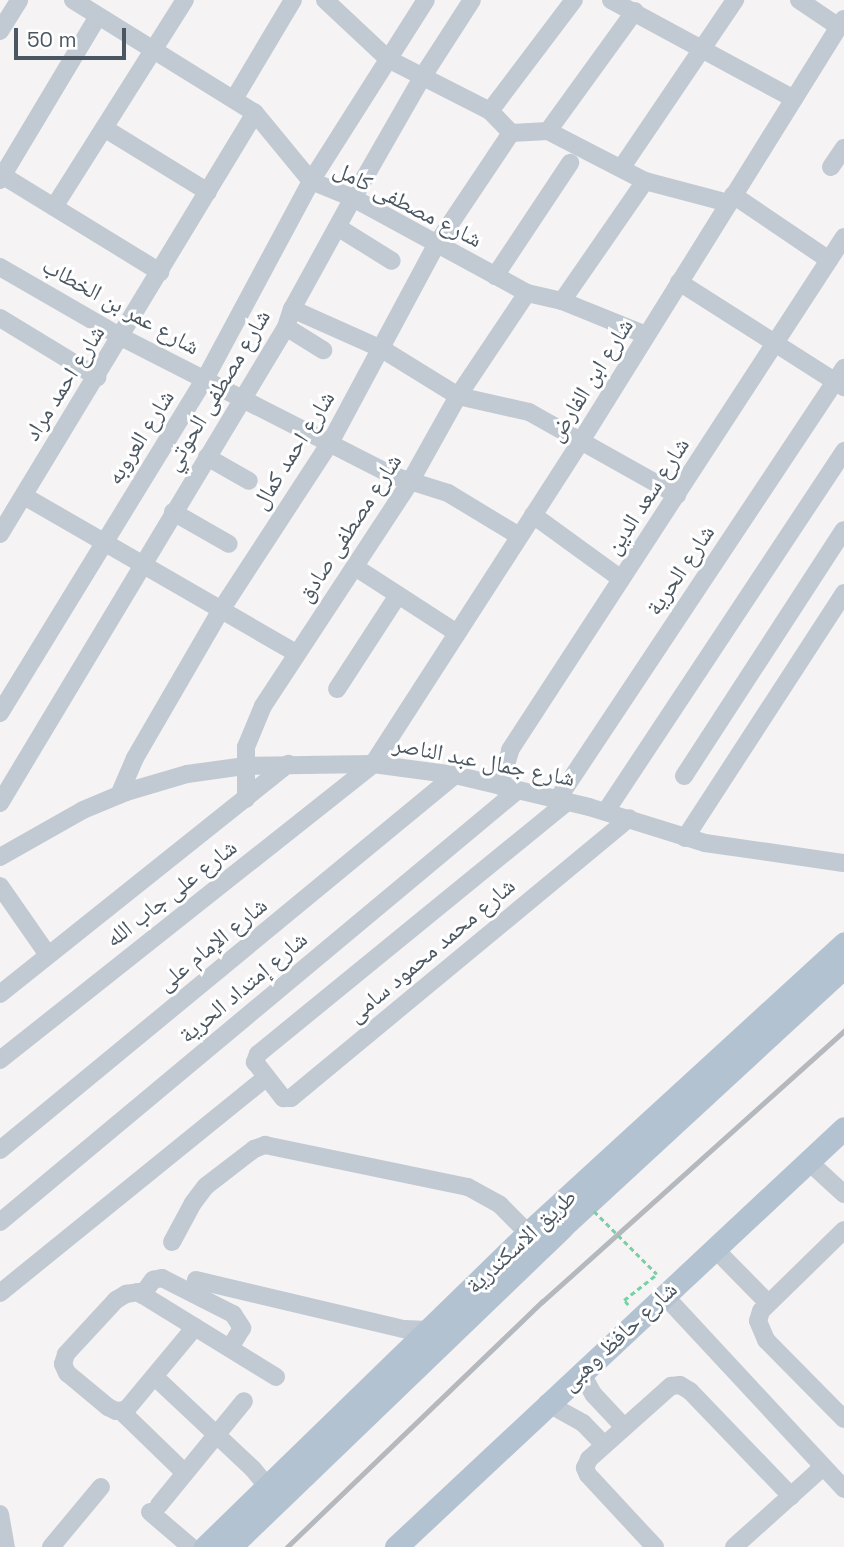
<!DOCTYPE html>
<meta charset="utf-8">
<style>
body{margin:0}
#map{position:relative;width:844px;height:1547px;overflow:hidden;background:#f5f3f3;font-family:"Space Grotesk","Noto Naskh Arabic",sans-serif}
div>[style]{position:absolute}
[style*='--x']{left:calc(var(--x)*1px);top:calc(var(--y)*1px);width:calc(var(--w)*1px);rotate:calc(var(--a)*1deg)}
.path>*{height:2.5px;margin-top:-1.25px;transform-origin:0;background:repeating-linear-gradient(90deg,#7ad0a6 0 5px,transparent 0 8.5px)}
.minor>*{height:18px;margin:-9px;padding:0 9px;transform-origin:9px;border-radius:9px;background:#c1cad2}
.major>*{height:23px;margin:-11.5px;padding:0 11.5px;transform-origin:11.5px;border-radius:11.5px;background:#b3c2d1}
.rail>*{height:4.5px;margin:-2.25px;padding:0 2.25px;transform-origin:2.25px;border-radius:2.25px;background:#b5b8bd}
.path-bridge>*{height:2.5px;margin-top:-1.25px;transform-origin:0;background:repeating-linear-gradient(90deg,#7ad0a6 0 5px,transparent 0 8.5px)}
span{translate:-50% -50%;white-space:nowrap;text-align:center;line-height:1.15;-webkit-text-stroke:6px #fff;paint-order:stroke}
.street-label{font-size:23px;color:#4a5661}
.scale{position:absolute;left:14px;top:28px;width:112px;height:32px;box-sizing:border-box;border:4px solid #4a5661;border-top:0;padding-left:9px;font-size:21px;line-height:24px;white-space:nowrap;color:#4a5661;-webkit-text-stroke:5px #fff;paint-order:stroke}
</style>
<div id="map">
<div class="path">
<i style="--x:628;--y:1305;--w:6;--a:-129"></i>
<i style="--x:624;--y:1300;--w:42;--a:-38.2"></i>
</div>
<div class="minor">
<i style="--x:73;--y:0;--w:214;--a:31.8"></i>
<i style="--x:255;--y:113;--w:88;--a:50.5"></i>
<i style="--x:311;--y:181;--w:45;--a:22"></i>
<i style="--x:353;--y:198;--w:198;--a:28.6"></i>
<i style="--x:527;--y:293;--w:36;--a:13"></i>
<i style="--x:562;--y:301;--w:91;--a:22"></i>
<i style="--x:325;--y:0;--w:86;--a:43.1"></i>
<i style="--x:388;--y:59;--w:114;--a:27"></i>
<i style="--x:490;--y:111;--w:30;--a:46"></i>
<i style="--x:511;--y:133;--w:37;--a:-3"></i>
<i style="--x:548;--y:131;--w:109;--a:27.3"></i>
<i style="--x:645;--y:181;--w:86;--a:14.8"></i>
<i style="--x:611;--y:0;--w:208;--a:28.4"></i>
<i style="--x:799;--y:0;--w:48;--a:34"></i>
<i style="--x:0;--y:31;--w:36;--a:-58"></i>
<i style="--x:234;--y:99;--w:115;--a:-59.2"></i>
<i style="--x:490;--y:111;--w:139;--a:-52.9"></i>
<i style="--x:104;--y:128;--w:122;--a:31.6"></i>
<i style="--x:548;--y:131;--w:148;--a:-54.1"></i>
<i style="--x:622;--y:167;--w:202;--a:-55.9"></i>
<i style="--x:831;--y:167;--w:23;--a:-56"></i>
<i style="--x:0;--y:174;--w:188;--a:31.5"></i>
<i style="--x:0;--y:180;--w:191;--a:-59.1"></i>
<i style="--x:733;--y:195;--w:116;--a:34.1"></i>
<i style="--x:54;--y:207;--w:245;--a:-57.7"></i>
<i style="--x:339;--y:228;--w:62;--a:31.9"></i>
<i style="--x:0;--y:267;--w:140;--a:30"></i>
<i style="--x:121;--y:337;--w:306;--a:27"></i>
<i style="--x:394;--y:476;--w:57;--a:17.5"></i>
<i style="--x:448;--y:493;--w:83;--a:31.2"></i>
<i style="--x:495;--y:276;--w:136;--a:-56.4"></i>
<i style="--x:679;--y:282;--w:196;--a:32.5"></i>
<i style="--x:562;--y:301;--w:146;--a:-55.3"></i>
<i style="--x:292;--y:309;--w:98;--a:24"></i>
<i style="--x:382;--y:349;--w:89;--a:31.7"></i>
<i style="--x:458;--y:396;--w:73;--a:12.7"></i>
<i style="--x:529;--y:412;--w:170;--a:29.3"></i>
<i style="--x:0;--y:318;--w:114;--a:31.3"></i>
<i style="--x:286;--y:327;--w:44;--a:31.9"></i>
<i style="--x:207;--y:457;--w:48;--a:29.7"></i>
<i style="--x:24;--y:496;--w:314;--a:30"></i>
<i style="--x:173;--y:512;--w:64;--a:29.7"></i>
<i style="--x:533;--y:515;--w:109;--a:36"></i>
<i style="--x:0;--y:534;--w:492;--a:-58.8"></i>
<i style="--x:355;--y:567;--w:121;--a:32.9"></i>
<i style="--x:337;--y:689;--w:112;--a:-57"></i>
<i style="--x:0;--y:713;--w:392;--a:-58.5"></i>
<i style="--x:205;--y:379;--w:225;--a:-61.8"></i>
<i style="--x:311;--y:181;--w:214;--a:-57.6"></i>
<i style="--x:684;--y:776;--w:293;--a:-57"></i>
<i style="--x:500;--y:786;--w:37;--a:-74"></i>
<i style="--x:510;--y:750;--w:612;--a:-56.93"></i>
<i style="--x:119;--y:795;--w:40;--a:-66.6"></i>
<i style="--x:135;--y:758;--w:168;--a:-59.9"></i>
<i style="--x:219;--y:613;--w:205;--a:-56.9"></i>
<i style="--x:331;--y:441;--w:222;--a:-61.8"></i>
<i style="--x:436;--y:245;--w:135;--a:-56.2"></i>
<i style="--x:246;--y:799;--w:52;--a:-90"></i>
<i style="--x:246;--y:747;--w:44;--a:-67.5"></i>
<i style="--x:263;--y:706;--w:268;--a:-56.7"></i>
<i style="--x:410;--y:482;--w:98;--a:-60.8"></i>
<i style="--x:458;--y:396;--w:124;--a:-56.2"></i>
<i style="--x:557;--y:800;--w:519;--a:-56.4"></i>
<i style="--x:567;--y:802;--w:399;--a:140.8"></i>
<i style="--x:258;--y:1054;--w:9;--a:111"></i>
<i style="--x:255;--y:1062;--w:46;--a:52.1"></i>
<i style="--x:283;--y:1098;--w:8;--a:0"></i>
<i style="--x:291;--y:1098;--w:439;--a:-39.6"></i>
<i style="--x:0;--y:803;--w:555;--a:-59"></i>
<i style="--x:286;--y:327;--w:19;--a:-72"></i>
<i style="--x:292;--y:309;--w:127;--a:-61.2"></i>
<i style="--x:353;--y:198;--w:141;--a:-60.2"></i>
<i style="--x:423;--y:76;--w:90;--a:-57.2"></i>
<i style="--x:606;--y:811;--w:432;--a:-56.5"></i>
<i style="--x:685;--y:838;--w:292;--a:-57"></i>
<i style="--x:0;--y:857;--w:95;--a:-29.5"></i>
<i style="--x:83;--y:810;--w:47;--a:-22.7"></i>
<i style="--x:126;--y:792;--w:64;--a:-16.4"></i>
<i style="--x:187;--y:774;--w:59;--a:-7.9"></i>
<i style="--x:245;--y:766;--w:128;--a:-0.9"></i>
<i style="--x:373;--y:764;--w:83;--a:7.6"></i>
<i style="--x:455;--y:775;--w:138;--a:13.4"></i>
<i style="--x:589;--y:807;--w:121;--a:17.2"></i>
<i style="--x:705;--y:843;--w:140;--a:8.2"></i>
<i style="--x:0;--y:886;--w:84;--a:55.2"></i>
<i style="--x:0;--y:994;--w:369;--a:-38.6"></i>
<i style="--x:0;--y:1060;--w:476;--a:-38.4"></i>
<i style="--x:373;--y:764;--w:384;--a:-57.2"></i>
<i style="--x:581;--y:441;--w:497;--a:-58.1"></i>
<i style="--x:0;--y:1150;--w:590;--a:-39.49"></i>
<i style="--x:808;--y:1161;--w:49;--a:42.5"></i>
<i style="--x:0;--y:1222;--w:674;--a:-39.83"></i>
<i style="--x:844;--y:1230;--w:116;--a:135.7"></i>
<i style="--x:761;--y:1311;--w:10;--a:107"></i>
<i style="--x:758;--y:1321;--w:21;--a:67"></i>
<i style="--x:766;--y:1340;--w:111;--a:45.4"></i>
<i style="--x:172;--y:1242;--w:44;--a:-61.7"></i>
<i style="--x:193;--y:1203;--w:21;--a:-53"></i>
<i style="--x:206;--y:1186;--w:61;--a:-37.6"></i>
<i style="--x:254;--y:1149;--w:12;--a:-20"></i>
<i style="--x:265;--y:1145;--w:207;--a:11.7"></i>
<i style="--x:468;--y:1187;--w:37;--a:29"></i>
<i style="--x:500;--y:1205;--w:40;--a:45"></i>
<i style="--x:714;--y:1248;--w:77;--a:45.5"></i>
<i style="--x:196;--y:1280;--w:214;--a:13.3"></i>
<i style="--x:404;--y:1329;--w:25;--a:2"></i>
<i style="--x:0;--y:1293;--w:343;--a:-39"></i>
<i style="--x:142;--y:1295;--w:19;--a:-54"></i>
<i style="--x:153;--y:1280;--w:9;--a:-13"></i>
<i style="--x:162;--y:1278;--w:80;--a:26.9"></i>
<i style="--x:233;--y:1314;--w:17;--a:57"></i>
<i style="--x:242;--y:1328;--w:23;--a:121"></i>
<i style="--x:664;--y:1295;--w:265;--a:47.1"></i>
<i style="--x:195;--y:1327;--w:108;--a:129.7"></i>
<i style="--x:126;--y:1410;--w:10;--a:174"></i>
<i style="--x:116;--y:1411;--w:9;--a:-153"></i>
<i style="--x:108;--y:1407;--w:53;--a:-140.3"></i>
<i style="--x:67;--y:1373;--w:10;--a:-114"></i>
<i style="--x:63;--y:1364;--w:10;--a:-73"></i>
<i style="--x:66;--y:1354;--w:74;--a:-47.2"></i>
<i style="--x:116;--y:1300;--w:12;--a:-31"></i>
<i style="--x:126;--y:1294;--w:12;--a:-9"></i>
<i style="--x:138;--y:1292;--w:162;--a:31.6"></i>
<i style="--x:581;--y:1372;--w:26;--a:61"></i>
<i style="--x:594;--y:1395;--w:44;--a:46.8"></i>
<i style="--x:155;--y:1377;--w:134;--a:43.2"></i>
<i style="--x:253;--y:1469;--w:33;--a:51"></i>
<i style="--x:547;--y:1403;--w:41;--a:29.1"></i>
<i style="--x:583;--y:1423;--w:30;--a:46"></i>
<i style="--x:121;--y:1411;--w:89;--a:44.1"></i>
<i style="--x:159;--y:1505;--w:134;--a:-50.7"></i>
<i style="--x:150;--y:1512;--w:54;--a:40.5"></i>
<i style="--x:0;--y:1514;--w:34;--a:80"></i>
<i style="--x:51;--y:1547;--w:78;--a:-50.2"></i>
<i style="--x:655;--y:1547;--w:98;--a:-132.9"></i>
<i style="--x:588;--y:1475;--w:8;--a:-113"></i>
<i style="--x:585;--y:1468;--w:10;--a:-66"></i>
<i style="--x:589;--y:1459;--w:110;--a:-41.7"></i>
<i style="--x:671;--y:1386;--w:9;--a:-6"></i>
<i style="--x:680;--y:1385;--w:12;--a:31"></i>
<i style="--x:690;--y:1391;--w:146;--a:46.1"></i>
<i style="--x:734;--y:1547;--w:120;--a:-42"></i>
</div>
<div class="major">
<i style="--x:205;--y:1547;--w:450;--a:-44.2"></i>
<i style="--x:528;--y:1233;--w:429;--a:-42.5"></i>
<i style="--x:230;--y:1547;--w:461;--a:-43.9"></i>
<i style="--x:562;--y:1227;--w:384;--a:-42.7"></i>
<i style="--x:396;--y:1547;--w:613;--a:-43.08"></i>
</div>
<div class="rail">
<i style="--x:287;--y:1547;--w:354;--a:-43.9"></i>
<i style="--x:542;--y:1302;--w:406;--a:-41.9"></i>
</div>
<div class="path-bridge">
<i style="--x:594;--y:1211;--w:89;--a:45"></i>
</div>
<div class="street-label">
<span style="left:408px;top:204px;rotate:27deg">شارع مصطفى كامل</span>
<span style="left:121px;top:306px;rotate:29deg">شارع عمر بن الخطاب</span>
<span style="left:590px;top:380px;rotate:-58deg">شارع ابن الفارض</span>
<span style="left:64px;top:383px;rotate:-58deg">شارع احمد مراد</span>
<span style="left:217px;top:390px;rotate:-59deg">شارع مصطفى الحوتي</span>
<span style="left:140px;top:437px;rotate:-58deg">شارع العروبه</span>
<span style="left:293px;top:450px;rotate:-58deg">شارع احمد كمال</span>
<span style="left:647px;top:496px;rotate:-57deg">شارع سعد الدين</span>
<span style="left:349px;top:528px;rotate:-57deg">شارع مصطفى صادق</span>
<span style="left:680px;top:570px;rotate:-56deg">شارع الحرية</span>
<span style="left:484px;top:761px;rotate:11deg">شارع جمال عبد الناصر</span>
<span style="left:171px;top:893px;rotate:-38deg">شارع على جاب الله</span>
<span style="left:212px;top:944px;rotate:-39deg">شارع الإمام على</span>
<span style="left:431px;top:950px;rotate:-40deg">شارع محمد محمود سامى</span>
<span style="left:243px;top:987px;rotate:-40deg">شارع إمتداد الحرية</span>
<span style="left:521px;top:1241px;rotate:-43deg">طريق الاسكندرية</span>
<span style="left:619px;top:1336px;rotate:-43deg">شارع حافظ وهبى</span>
</div>
<div class="scale">50 m</div>
</div>
